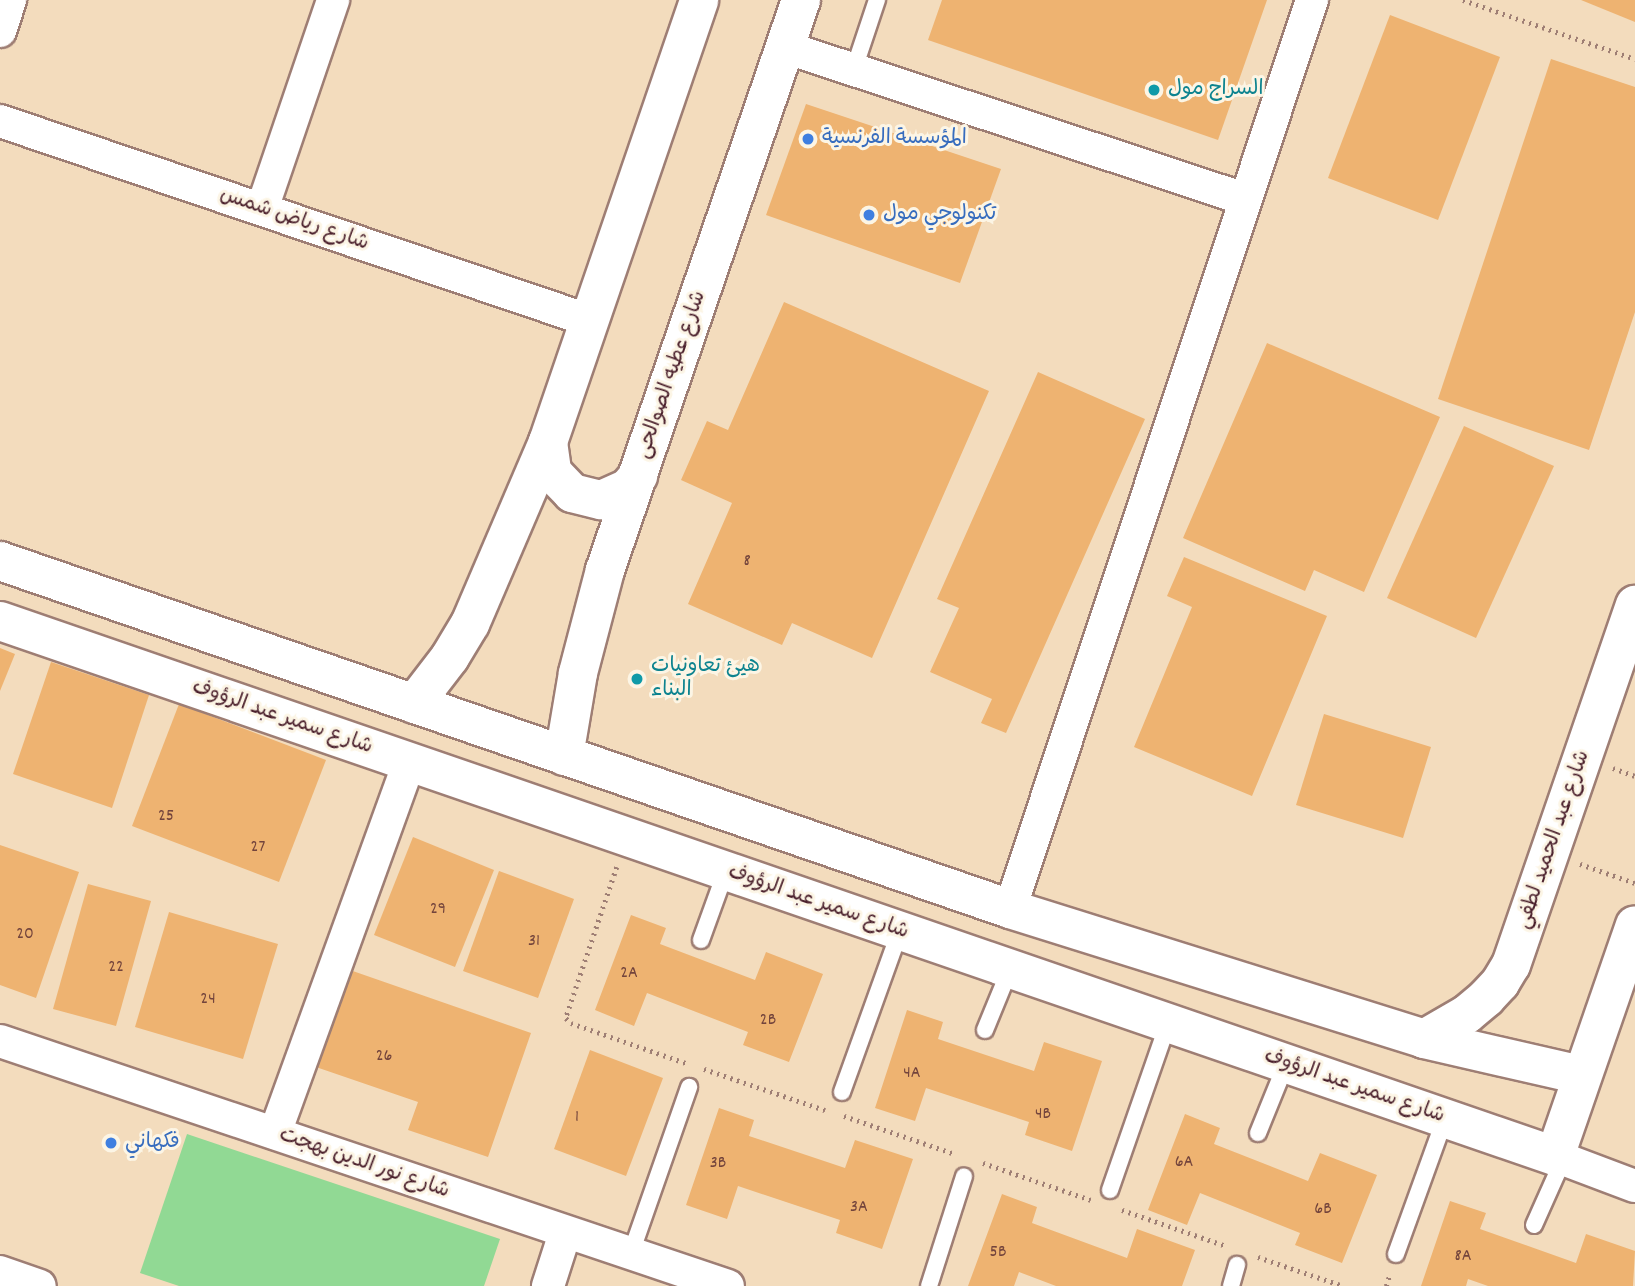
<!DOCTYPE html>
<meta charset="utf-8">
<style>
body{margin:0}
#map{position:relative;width:1635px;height:1286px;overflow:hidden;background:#f3dcbd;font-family:Dekko,"Playpen Sans Arabic",sans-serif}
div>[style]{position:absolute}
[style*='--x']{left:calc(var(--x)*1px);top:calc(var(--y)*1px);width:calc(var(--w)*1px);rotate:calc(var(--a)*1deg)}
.green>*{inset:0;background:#91d994}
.building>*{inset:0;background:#eeb371}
.path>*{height:4.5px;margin-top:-2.25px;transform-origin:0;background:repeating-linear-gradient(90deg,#9e7e74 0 2px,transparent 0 7px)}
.roads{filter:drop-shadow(2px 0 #9e7e74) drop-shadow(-2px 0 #9e7e74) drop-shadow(0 2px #9e7e74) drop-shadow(0 -2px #9e7e74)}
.service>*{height:16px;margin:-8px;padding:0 8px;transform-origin:8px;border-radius:8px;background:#fff}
.minor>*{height:32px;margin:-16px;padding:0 16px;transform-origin:16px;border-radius:16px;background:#fff}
.tertiary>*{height:38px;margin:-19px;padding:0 19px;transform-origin:19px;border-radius:19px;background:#fff}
.dots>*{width:19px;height:19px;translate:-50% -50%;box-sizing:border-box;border:4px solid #fcf5e5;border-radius:50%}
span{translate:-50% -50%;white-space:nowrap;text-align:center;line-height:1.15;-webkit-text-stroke:6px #fcf5e5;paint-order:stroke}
.number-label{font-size:18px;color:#73443c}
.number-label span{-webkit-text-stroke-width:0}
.culture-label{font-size:21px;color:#0d838f}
.left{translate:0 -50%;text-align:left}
.shop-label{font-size:21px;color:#366cbe}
.street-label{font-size:21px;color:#4a1f2b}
</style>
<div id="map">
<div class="green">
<i style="clip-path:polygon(187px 1134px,500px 1239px,484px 1286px,179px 1286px,140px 1273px)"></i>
</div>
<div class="building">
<i style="clip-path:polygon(942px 0,1267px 0,1218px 140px,928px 40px)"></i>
<i style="clip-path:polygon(1581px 0,1635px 0,1635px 22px)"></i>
<i style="clip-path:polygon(1390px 15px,1500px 57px,1438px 220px,1328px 178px)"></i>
<i style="clip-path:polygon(1551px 59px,1635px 87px,1635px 312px,1589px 450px,1438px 399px)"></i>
<i style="clip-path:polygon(806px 104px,1001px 169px,960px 283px,766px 215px)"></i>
<i style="clip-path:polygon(784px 302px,989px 391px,872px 658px,792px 623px,782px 645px,688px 604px,732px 503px,681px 480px,707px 421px,728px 430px)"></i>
<i style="clip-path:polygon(1267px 343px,1440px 417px,1364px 592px,1314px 570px,1305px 591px,1183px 538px)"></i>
<i style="clip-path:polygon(1038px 372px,1145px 419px,1006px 733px,981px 723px,992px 699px,930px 672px,959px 608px,937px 599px)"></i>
<i style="clip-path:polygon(1464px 426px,1554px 466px,1476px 638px,1387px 598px)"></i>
<i style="clip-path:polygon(1184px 557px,1327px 616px,1252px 796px,1134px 747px,1192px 607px,1167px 596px)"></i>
<i style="clip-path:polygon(0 648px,15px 654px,0 691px)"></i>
<i style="clip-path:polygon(51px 662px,149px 695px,112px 808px,13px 774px)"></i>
<i style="clip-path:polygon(179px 704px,326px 760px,279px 882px,132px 826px)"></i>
<i style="clip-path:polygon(1324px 714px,1431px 747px,1403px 838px,1296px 805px)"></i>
<i style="clip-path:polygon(413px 837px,494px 870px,455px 967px,374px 935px)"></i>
<i style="clip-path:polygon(0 845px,79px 872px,36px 998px,0 985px)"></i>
<i style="clip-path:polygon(499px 871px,574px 899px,538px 998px,463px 971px)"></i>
<i style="clip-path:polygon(88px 884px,151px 901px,116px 1026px,53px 1009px)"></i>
<i style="clip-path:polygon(169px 912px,278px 944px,243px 1059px,135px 1027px)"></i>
<i style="clip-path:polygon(631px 915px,666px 928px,660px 944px,755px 980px,766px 952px,823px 974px,789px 1062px,743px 1045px,748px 1032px,647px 993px,634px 1026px,595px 1010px)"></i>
<i style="clip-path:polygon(347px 969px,531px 1033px,488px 1157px,408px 1130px,418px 1102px,313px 1066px)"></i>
<i style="clip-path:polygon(907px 1010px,943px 1022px,938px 1039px,1034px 1071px,1044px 1042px,1102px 1061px,1072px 1151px,1025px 1135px,1029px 1122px,926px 1088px,915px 1121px,875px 1108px)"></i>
<i style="clip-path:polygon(590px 1050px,663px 1078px,626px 1176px,554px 1149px)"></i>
<i style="clip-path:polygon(719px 1108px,754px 1120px,749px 1136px,845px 1168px,855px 1140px,913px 1159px,882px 1249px,836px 1233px,840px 1220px,738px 1186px,727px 1219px,686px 1205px)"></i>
<i style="clip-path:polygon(1185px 1114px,1220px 1128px,1214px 1144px,1308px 1181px,1320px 1153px,1377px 1175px,1342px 1263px,1295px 1245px,1300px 1233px,1200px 1193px,1187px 1225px,1148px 1210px)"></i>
<i style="clip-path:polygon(1002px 1194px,1037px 1207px,1032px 1223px,1127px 1258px,1137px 1229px,1195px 1250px,1182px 1286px,1056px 1286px,1019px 1272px,1014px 1286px,968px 1286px)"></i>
<i style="clip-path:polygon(1450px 1201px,1486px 1213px,1480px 1229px,1576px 1263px,1586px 1234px,1635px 1251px,1633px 1286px,1488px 1286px,1468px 1279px,1466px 1286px,1421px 1286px)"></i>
</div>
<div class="path">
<i style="--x:1463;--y:0;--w:182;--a:18.9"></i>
<i style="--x:1613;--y:768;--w:23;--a:20"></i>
<i style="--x:1580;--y:864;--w:58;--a:19.1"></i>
<i style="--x:617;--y:867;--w:159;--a:108.7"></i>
<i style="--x:566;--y:1018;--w:7;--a:45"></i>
<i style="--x:571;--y:1023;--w:125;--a:19.2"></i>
<i style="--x:704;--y:1069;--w:128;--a:18.7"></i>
<i style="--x:844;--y:1116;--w:117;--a:18.9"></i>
<i style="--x:983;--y:1163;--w:114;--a:18.9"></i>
<i style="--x:1122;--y:1210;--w:110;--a:19.1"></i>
<i style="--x:1258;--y:1257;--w:90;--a:18.8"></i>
<i style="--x:1386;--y:1286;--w:13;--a:-72"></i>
</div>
<div class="roads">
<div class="service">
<i style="--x:854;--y:69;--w:73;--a:-71.6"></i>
<i style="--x:701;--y:940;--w:73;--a:-70.1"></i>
<i style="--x:985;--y:1030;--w:66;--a:-67.7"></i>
<i style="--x:842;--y:1092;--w:171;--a:-70.2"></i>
<i style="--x:1258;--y:1133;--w:74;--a:-67.9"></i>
<i style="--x:1110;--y:1190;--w:177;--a:-70.8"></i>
<i style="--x:1534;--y:1225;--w:71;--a:-66"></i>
<i style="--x:631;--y:1253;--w:176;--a:-70.7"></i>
<i style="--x:1396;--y:1254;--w:144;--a:-70.1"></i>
<i style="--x:929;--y:1286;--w:115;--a:-72.3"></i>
<i style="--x:1231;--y:1286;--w:22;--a:-74"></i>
</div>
<div class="minor">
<i style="--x:0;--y:31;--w:33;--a:-72"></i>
<i style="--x:785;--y:47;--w:484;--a:18.3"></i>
<i style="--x:0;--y:121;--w:621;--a:18.7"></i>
<i style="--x:262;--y:209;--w:221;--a:-71.2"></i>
<i style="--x:1010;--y:909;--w:958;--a:-71.62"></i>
<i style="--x:0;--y:1041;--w:768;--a:18.6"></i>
<i style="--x:275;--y:1133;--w:394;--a:-70.1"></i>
<i style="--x:1555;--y:1156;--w:85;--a:20.6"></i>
<i style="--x:0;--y:1272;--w:42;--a:19.3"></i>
<i style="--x:548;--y:1286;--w:56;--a:-72.2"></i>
</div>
<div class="tertiary">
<i style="--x:548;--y:442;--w:30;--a:82"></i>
<i style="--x:552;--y:472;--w:29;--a:46"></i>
<i style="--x:572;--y:493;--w:30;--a:14"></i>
<i style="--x:601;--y:500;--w:30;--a:-24"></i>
<i style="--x:628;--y:488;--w:16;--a:-50"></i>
<i style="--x:0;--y:561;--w:1068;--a:19.01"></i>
<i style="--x:1010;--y:909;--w:434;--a:17.4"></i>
<i style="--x:1424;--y:1039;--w:161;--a:12.9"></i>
<i style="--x:0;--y:621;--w:1644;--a:18.99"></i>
<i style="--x:1555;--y:1156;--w:244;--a:-70.9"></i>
<i style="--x:414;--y:704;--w:59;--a:-52.5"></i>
<i style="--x:450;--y:657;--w:39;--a:-59"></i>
<i style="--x:470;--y:624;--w:198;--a:-66.8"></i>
<i style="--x:548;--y:442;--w:467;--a:-71.1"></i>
<i style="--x:564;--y:756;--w:84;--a:-80.4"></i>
<i style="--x:578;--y:673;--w:106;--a:-75.3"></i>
<i style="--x:605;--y:570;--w:603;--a:-71.02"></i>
<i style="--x:1424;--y:1039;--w:50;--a:-30.2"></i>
<i style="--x:1467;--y:1014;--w:25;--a:-40"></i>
<i style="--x:1486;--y:998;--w:21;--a:-47"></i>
<i style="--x:1500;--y:983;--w:21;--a:-59"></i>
<i style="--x:1511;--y:965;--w:381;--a:-71"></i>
</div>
</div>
<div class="dots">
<i style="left:1154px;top:90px;background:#0f9aa8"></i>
<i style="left:808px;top:139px;background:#3f7fe0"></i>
<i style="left:869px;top:215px;background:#3f7fe0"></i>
<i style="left:637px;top:679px;background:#0f9aa8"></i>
<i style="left:111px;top:1143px;background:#3f7fe0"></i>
</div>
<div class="number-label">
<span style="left:747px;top:562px">8</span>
<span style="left:166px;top:817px">25</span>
<span style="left:258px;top:848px">27</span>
<span style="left:438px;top:910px">29</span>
<span style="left:25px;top:935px">20</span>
<span style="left:534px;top:942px">31</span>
<span style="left:116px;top:968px">22</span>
<span style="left:629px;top:974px">2A</span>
<span style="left:208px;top:1000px">24</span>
<span style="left:768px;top:1021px">2B</span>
<span style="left:384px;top:1057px">26</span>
<span style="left:912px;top:1074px">4A</span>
<span style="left:1043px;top:1115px">4B</span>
<span style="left:577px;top:1118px">1</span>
<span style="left:1184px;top:1163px">6A</span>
<span style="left:718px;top:1164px">3B</span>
<span style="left:859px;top:1208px">3A</span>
<span style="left:1323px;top:1210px">6B</span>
<span style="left:998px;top:1253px">5B</span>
<span style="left:1463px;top:1257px">8A</span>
</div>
<div class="culture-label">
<span class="left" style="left:1168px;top:90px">السراج مول</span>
<span class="left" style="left:651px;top:679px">هيئ تعاونيات<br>البناء</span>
</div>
<div class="shop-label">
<span class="left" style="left:822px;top:139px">المؤسسة الفرنسية</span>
<span class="left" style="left:883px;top:215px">تكنولوجي مول</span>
<span class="left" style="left:125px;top:1143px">فكهاني</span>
</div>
<div class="street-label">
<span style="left:294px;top:220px;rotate:19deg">شارع رياض شمس</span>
<span style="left:672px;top:375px;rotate:-71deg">شارع عطيه الصوالحى</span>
<span style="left:282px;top:718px;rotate:19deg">شارع سمير عبد الرؤوف</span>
<span style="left:1554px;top:840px;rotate:-71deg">شارع عبد الحميد لطفي</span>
<span style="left:818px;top:903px;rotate:19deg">شارع سمير عبد الرؤوف</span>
<span style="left:1354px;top:1087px;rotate:19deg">شارع سمير عبد الرؤوف</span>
<span style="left:364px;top:1164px;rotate:19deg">شارع نور الدين بهجت</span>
</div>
</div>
